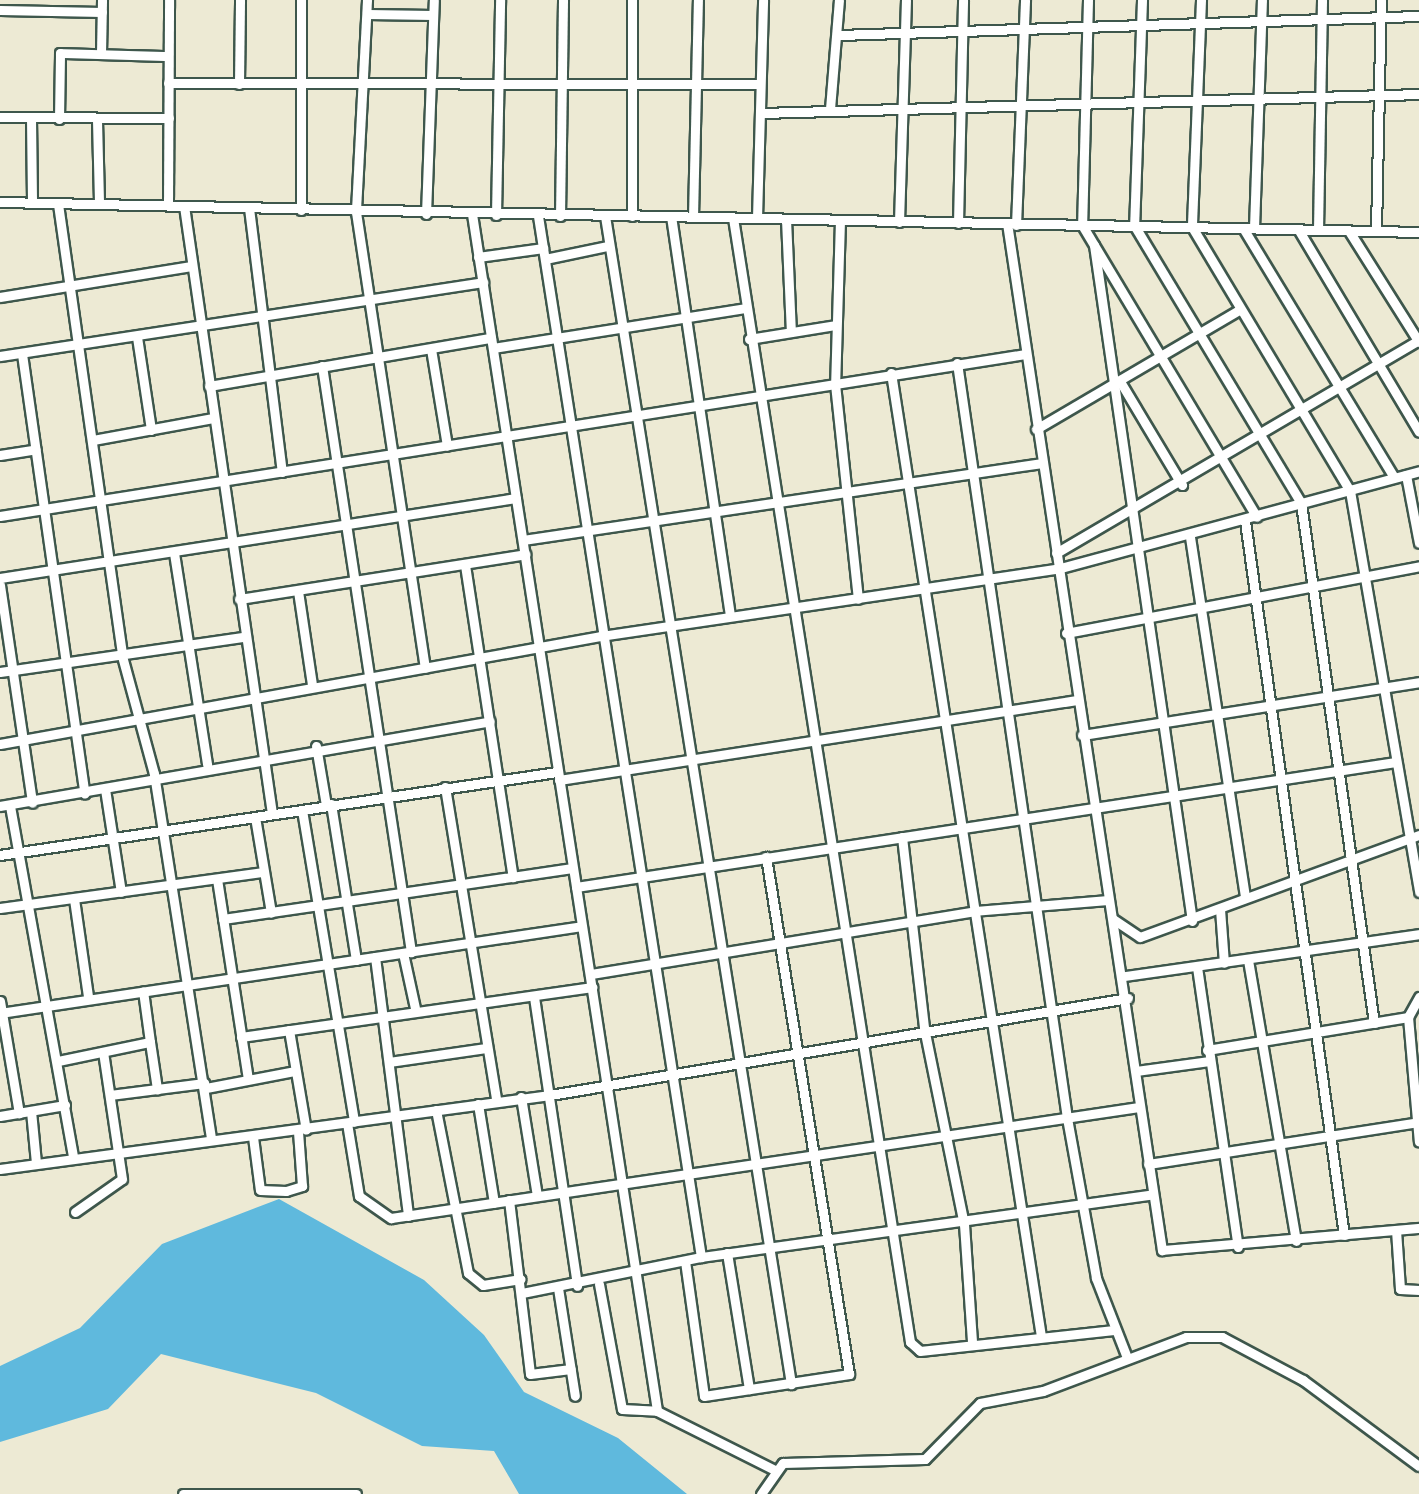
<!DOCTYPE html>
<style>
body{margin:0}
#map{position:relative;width:1419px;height:1494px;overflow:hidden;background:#edead4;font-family:Vollkorn,serif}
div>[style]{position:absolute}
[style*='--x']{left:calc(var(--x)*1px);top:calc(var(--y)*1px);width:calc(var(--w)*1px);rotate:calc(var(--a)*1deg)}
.water>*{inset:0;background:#5fb9dd}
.roads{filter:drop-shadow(2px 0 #3e574c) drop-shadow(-2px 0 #3e574c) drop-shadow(0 2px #3e574c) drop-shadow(0 -2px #3e574c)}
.minor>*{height:9px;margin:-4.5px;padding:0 4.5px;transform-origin:4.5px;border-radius:4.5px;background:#fff}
span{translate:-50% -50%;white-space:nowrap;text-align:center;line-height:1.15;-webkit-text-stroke:10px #f6f6f2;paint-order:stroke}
</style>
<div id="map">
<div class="water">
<i style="clip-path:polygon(279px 1199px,424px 1280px,484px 1335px,524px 1392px,618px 1438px,687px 1494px,519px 1494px,494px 1451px,422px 1446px,316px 1393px,161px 1354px,108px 1409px,0 1442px,0 1366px,80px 1328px,162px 1244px)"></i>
</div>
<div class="roads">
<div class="minor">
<i style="--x:367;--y:0;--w:212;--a:93"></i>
<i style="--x:356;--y:212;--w:461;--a:81.4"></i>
<i style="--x:1088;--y:0;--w:225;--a:91.5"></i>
<i style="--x:1082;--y:225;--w:340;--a:59.1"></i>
<i style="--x:1142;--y:0;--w:225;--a:92"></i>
<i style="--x:1134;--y:225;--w:324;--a:59"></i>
<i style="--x:1301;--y:503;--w:525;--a:82.01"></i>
<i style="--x:1201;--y:0;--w:227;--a:92.3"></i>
<i style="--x:1192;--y:227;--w:308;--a:59.1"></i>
<i style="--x:1350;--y:491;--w:407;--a:80.2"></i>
<i style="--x:0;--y:10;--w:102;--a:1.1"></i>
<i style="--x:367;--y:14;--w:66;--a:0.9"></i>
<i style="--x:839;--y:35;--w:580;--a:-1.88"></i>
<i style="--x:101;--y:53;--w:53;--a:-88.9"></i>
<i style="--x:168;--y:83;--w:592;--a:0.1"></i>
<i style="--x:239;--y:84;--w:84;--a:-89.3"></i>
<i style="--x:830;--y:109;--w:109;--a:-85.3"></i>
<i style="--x:761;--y:113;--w:658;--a:-1.65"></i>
<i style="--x:0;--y:117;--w:169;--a:0.3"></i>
<i style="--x:31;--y:118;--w:85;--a:89.3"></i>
<i style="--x:59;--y:119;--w:66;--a:-89.1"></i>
<i style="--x:60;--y:53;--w:108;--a:1.6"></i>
<i style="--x:97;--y:120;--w:84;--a:88.6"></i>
<i style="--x:0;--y:202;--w:1419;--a:1.21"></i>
<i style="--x:58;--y:204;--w:457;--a:81.9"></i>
<i style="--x:122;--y:656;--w:122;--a:74.8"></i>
<i style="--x:154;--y:774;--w:367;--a:81.1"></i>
<i style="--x:168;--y:205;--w:205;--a:-89.7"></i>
<i style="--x:184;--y:206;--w:614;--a:81.76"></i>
<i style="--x:249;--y:208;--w:266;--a:82.9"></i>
<i style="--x:301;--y:210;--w:210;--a:-90"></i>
<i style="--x:426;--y:214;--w:214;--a:-87.9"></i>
<i style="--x:472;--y:214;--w:1211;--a:81.21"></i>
<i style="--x:496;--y:215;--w:215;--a:-88.9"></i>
<i style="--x:538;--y:216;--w:1054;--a:81.1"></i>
<i style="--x:560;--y:216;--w:216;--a:-89.2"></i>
<i style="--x:605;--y:216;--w:1183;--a:80.95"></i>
<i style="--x:632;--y:216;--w:216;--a:-90"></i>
<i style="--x:671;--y:216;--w:404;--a:81.6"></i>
<i style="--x:693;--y:217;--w:217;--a:-88.7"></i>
<i style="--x:733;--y:218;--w:1138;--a:81.05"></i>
<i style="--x:910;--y:1342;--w:13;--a:42"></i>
<i style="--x:920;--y:1351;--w:195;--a:-6.2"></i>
<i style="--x:757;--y:218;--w:218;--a:-88.4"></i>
<i style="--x:786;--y:219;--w:113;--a:87.5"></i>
<i style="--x:840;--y:220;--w:164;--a:91.7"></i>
<i style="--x:835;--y:384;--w:216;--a:83.9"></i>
<i style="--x:899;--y:222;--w:222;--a:-88.2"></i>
<i style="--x:958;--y:223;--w:223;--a:-88.7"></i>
<i style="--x:1007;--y:223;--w:1039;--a:81.42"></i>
<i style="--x:1162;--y:1250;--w:258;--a:-4.9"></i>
<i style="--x:1016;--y:225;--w:225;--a:-87.7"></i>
<i style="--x:1243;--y:228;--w:291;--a:58.8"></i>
<i style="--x:1254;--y:228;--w:228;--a:-88"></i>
<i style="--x:1298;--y:229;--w:236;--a:59.2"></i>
<i style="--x:1318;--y:230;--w:230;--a:-89"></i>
<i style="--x:1349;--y:231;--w:131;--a:57.8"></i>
<i style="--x:1376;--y:231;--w:231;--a:-88.8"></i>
<i style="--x:1094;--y:245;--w:683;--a:81.75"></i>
<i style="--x:478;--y:257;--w:66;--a:-7.9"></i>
<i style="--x:545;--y:259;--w:63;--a:-11.8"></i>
<i style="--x:0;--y:297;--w:194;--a:-9.2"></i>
<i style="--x:137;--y:337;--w:94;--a:81.4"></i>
<i style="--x:749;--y:339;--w:87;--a:-9.2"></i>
<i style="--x:493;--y:348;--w:255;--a:-9"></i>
<i style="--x:431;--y:349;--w:98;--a:80.6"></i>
<i style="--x:22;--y:354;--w:444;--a:81.9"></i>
<i style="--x:0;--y:356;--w:489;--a:-8.7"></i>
<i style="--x:957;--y:363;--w:763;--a:81.71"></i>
<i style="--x:1067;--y:1118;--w:163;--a:79.7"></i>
<i style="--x:1096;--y:1278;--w:83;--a:68.7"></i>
<i style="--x:322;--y:366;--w:593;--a:81.36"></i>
<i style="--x:891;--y:373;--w:975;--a:81.15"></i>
<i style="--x:1121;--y:383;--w:119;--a:59.1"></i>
<i style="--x:209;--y:386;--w:286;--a:-9.7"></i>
<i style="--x:1036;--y:429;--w:235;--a:-30.4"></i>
<i style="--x:93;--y:440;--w:122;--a:-10.4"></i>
<i style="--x:0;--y:455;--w:36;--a:-9"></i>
<i style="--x:1406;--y:475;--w:69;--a:79.2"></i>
<i style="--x:0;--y:516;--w:1038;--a:-8.98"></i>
<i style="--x:1245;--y:521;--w:721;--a:82.11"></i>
<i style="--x:1190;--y:537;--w:364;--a:81.3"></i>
<i style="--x:523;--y:540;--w:525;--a:-8.44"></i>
<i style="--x:174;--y:553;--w:214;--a:81.1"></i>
<i style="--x:1056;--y:553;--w:421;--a:-30.4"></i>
<i style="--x:465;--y:565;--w:316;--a:81.3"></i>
<i style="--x:0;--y:578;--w:522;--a:-8.81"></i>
<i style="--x:0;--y:585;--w:220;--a:81.6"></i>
<i style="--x:298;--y:591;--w:95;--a:81.5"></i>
<i style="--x:239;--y:599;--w:290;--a:-8.9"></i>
<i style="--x:1066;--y:633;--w:359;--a:-10.7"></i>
<i style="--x:0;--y:672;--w:245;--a:-8.2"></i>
<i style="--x:1082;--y:735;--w:341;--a:-8.9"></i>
<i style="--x:0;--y:744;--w:611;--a:-10.19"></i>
<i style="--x:601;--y:636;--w:461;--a:-8.4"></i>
<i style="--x:1057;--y:569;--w:375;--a:-15.1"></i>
<i style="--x:316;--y:746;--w:60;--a:80.4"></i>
<i style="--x:559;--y:780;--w:524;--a:-8.78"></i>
<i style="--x:445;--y:787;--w:317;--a:80.7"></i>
<i style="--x:105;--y:789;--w:104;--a:81.2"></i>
<i style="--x:331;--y:804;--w:158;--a:80.9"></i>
<i style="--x:0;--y:806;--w:497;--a:-9.8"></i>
<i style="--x:10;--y:806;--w:356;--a:79.8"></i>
<i style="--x:302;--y:810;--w:316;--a:80.5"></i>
<i style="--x:255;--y:817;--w:97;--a:80.5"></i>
<i style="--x:902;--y:837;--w:192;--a:83.4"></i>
<i style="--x:924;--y:1028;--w:200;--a:78.5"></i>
<i style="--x:964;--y:1224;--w:118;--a:86.1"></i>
<i style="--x:0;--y:855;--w:563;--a:-8.48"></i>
<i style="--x:217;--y:879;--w:202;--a:81.2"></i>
<i style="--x:576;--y:887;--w:829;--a:-8.67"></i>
<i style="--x:74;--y:899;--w:98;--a:81.8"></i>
<i style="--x:0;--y:908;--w:266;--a:-7.8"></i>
<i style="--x:1220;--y:909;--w:54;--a:85.8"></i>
<i style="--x:223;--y:919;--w:353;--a:-8.3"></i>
<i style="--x:1113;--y:919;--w:32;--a:34"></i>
<i style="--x:1140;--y:937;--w:297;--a:-20.1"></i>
<i style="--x:403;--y:953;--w:56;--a:77.7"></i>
<i style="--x:375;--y:957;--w:261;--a:82.7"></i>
<i style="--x:1248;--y:960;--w:285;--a:80.3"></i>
<i style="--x:1197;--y:967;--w:283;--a:81.7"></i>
<i style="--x:591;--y:974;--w:388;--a:-9.3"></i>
<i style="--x:974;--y:911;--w:133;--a:-4.7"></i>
<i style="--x:1125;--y:976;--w:297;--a:-8.1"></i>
<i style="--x:534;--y:997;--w:292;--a:81.5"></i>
<i style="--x:0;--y:1001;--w:114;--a:80.4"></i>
<i style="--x:0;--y:1013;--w:588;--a:-8.5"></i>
<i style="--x:1408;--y:1017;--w:125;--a:85"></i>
<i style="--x:289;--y:1030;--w:101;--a:80.4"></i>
<i style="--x:241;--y:1037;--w:355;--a:-8.1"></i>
<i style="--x:150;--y:1042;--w:48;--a:81.5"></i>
<i style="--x:1207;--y:1050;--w:204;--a:-9.3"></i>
<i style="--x:1408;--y:1017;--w:23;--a:-61"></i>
<i style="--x:58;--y:1061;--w:94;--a:-11.7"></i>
<i style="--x:150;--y:1042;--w:51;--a:-97.8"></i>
<i style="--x:389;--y:1062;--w:98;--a:-8.2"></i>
<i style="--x:1136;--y:1071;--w:74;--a:-7.8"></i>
<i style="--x:206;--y:1088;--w:91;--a:-10.8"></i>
<i style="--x:110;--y:1095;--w:95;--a:-7.3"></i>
<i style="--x:521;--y:1097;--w:100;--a:80.8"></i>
<i style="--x:478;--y:1104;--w:100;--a:80.8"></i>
<i style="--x:436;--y:1110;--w:166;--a:78.9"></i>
<i style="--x:468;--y:1273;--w:19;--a:39"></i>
<i style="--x:483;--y:1285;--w:38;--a:-9"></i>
<i style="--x:31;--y:1111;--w:52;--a:84.5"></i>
<i style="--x:0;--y:1116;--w:66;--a:-9.6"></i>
<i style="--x:347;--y:1123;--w:74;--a:80.7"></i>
<i style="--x:359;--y:1196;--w:39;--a:35"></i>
<i style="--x:391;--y:1218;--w:756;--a:-8.44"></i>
<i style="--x:253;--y:1137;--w:53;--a:82.5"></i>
<i style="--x:260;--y:1190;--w:26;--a:2"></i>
<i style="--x:286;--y:1191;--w:17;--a:-17"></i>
<i style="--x:302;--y:1186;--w:55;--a:-94.2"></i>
<i style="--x:1148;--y:1164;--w:269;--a:-8.8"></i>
<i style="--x:0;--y:1169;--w:555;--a:-7.66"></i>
<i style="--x:550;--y:1095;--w:586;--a:-9.53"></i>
<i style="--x:509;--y:1200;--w:175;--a:83.1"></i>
<i style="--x:530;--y:1374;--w:41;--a:-7"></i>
<i style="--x:75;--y:1212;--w:57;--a:-35.1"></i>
<i style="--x:122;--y:1179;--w:128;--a:-98.5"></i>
<i style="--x:1396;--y:1230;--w:59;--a:86.1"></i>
<i style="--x:1400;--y:1289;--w:19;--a:3"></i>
<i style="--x:727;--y:1253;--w:138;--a:80.8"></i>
<i style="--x:685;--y:1261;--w:136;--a:82"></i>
<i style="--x:704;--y:1396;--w:147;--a:-8.6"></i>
<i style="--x:849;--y:1374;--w:524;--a:-99.12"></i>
<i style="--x:599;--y:1284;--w:127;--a:79.6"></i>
<i style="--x:622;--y:1409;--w:35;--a:3"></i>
<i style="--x:657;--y:1411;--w:130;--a:26.6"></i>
<i style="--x:558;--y:1288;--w:109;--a:81.1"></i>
<i style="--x:522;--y:1293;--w:183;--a:-11.4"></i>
<i style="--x:701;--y:1257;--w:456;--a:-7.9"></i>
<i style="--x:183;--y:1494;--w:173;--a:0"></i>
<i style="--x:761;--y:1494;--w:38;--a:-55"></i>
<i style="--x:783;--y:1463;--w:142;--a:-1.6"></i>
<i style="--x:925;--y:1459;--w:78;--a:-45.5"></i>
<i style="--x:980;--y:1403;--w:64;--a:-10.8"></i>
<i style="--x:1043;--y:1391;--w:153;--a:-20.7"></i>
<i style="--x:1186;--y:1337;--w:36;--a:0"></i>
<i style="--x:1222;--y:1337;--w:92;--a:28"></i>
<i style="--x:1303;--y:1380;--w:144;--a:36.6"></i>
</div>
</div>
</div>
